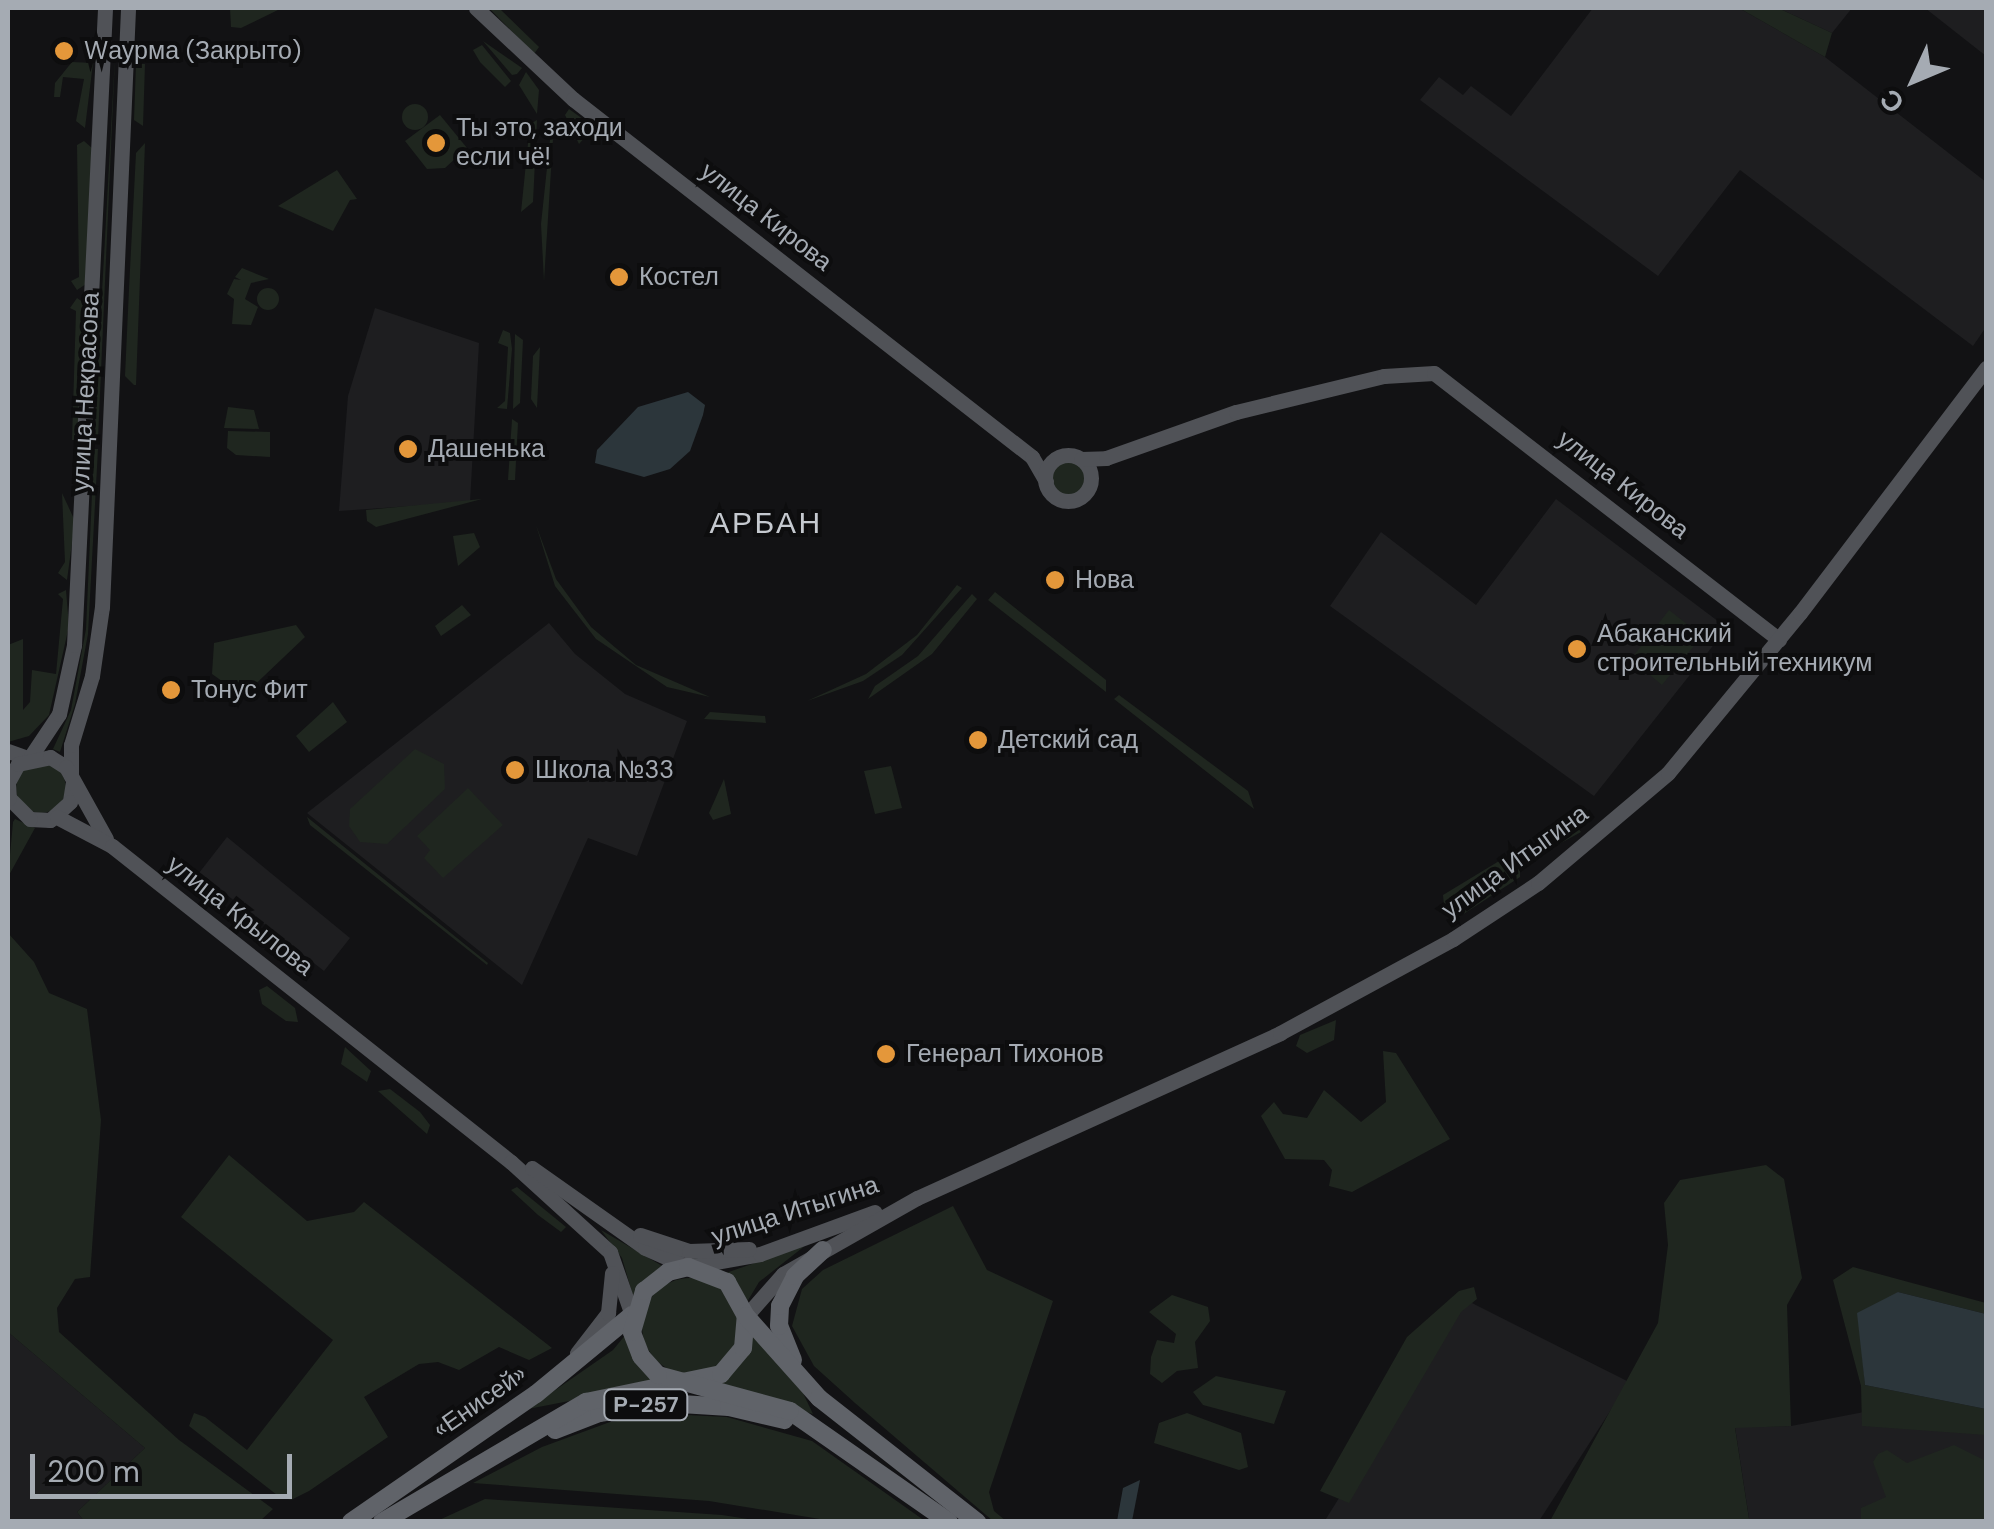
<!DOCTYPE html>
<meta charset="utf-8">
<style>
body{margin:0}
#map{position:relative;width:1994px;height:1529px;overflow:hidden;background:#121214;font-family:"DM Sans",sans-serif}
div>[style]{position:absolute}
[style*='--x']{left:calc(var(--x)*1px);top:calc(var(--y)*1px);width:calc(var(--w)*1px);rotate:calc(var(--a)*1deg)}
.built>*{inset:0;background:#1e1e20}
.green>*{inset:0;background:#1f261f}
.round{border-radius:50%}
.water>*{inset:0;background:#2c363b}
.primary>*{height:15px;margin:-7.5px;padding:0 7.5px;transform-origin:7.5px;border-radius:7.5px;background:#505257}
.primary>.ring{margin:-7.5px;padding:0;box-sizing:content-box;background:none;border:15px solid #505257;border-radius:50%}
.highway>*{height:18px;margin:-9px;padding:0 9px;transform-origin:9px;border-radius:9px;background:#606369}
.dots>*{width:28px;height:28px;translate:-50% -50%;box-sizing:border-box;border:5px solid #0d0d0e;border-radius:50%}
span{translate:-50% -50%;white-space:nowrap;text-align:center;line-height:1.15;-webkit-text-stroke:8px #0d0d0e;paint-order:stroke}
.shield-label span{padding:2px 8px;background:#0d0d0e;border:2px solid;border-radius:8px;-webkit-text-stroke-width:0}
.shield-label{font-size:22px;color:#a5abb3;font-weight:700}
.poi-label{font-size:25px;color:#a5abb3}
.left{translate:0 -50%;text-align:left}
.street-label{font-size:25px;color:#a5abb3}
.quarter-label{font-size:30px;color:#c5c9cf;letter-spacing:2.5px}
.frame{position:absolute;inset:0;border:10px solid #a5abb3;pointer-events:none}
.north{position:absolute;left:1864px;top:30px;width:100px;height:100px;-webkit-text-stroke:8px #0d0d0e;paint-order:stroke;rotate:226deg;font-size:28px;font-weight:700;line-height:40px;text-align:center;color:#a5abb3}
.north::after{content:'';display:block;margin:auto;width:35px;height:45px;background:#a5abb3;clip-path:polygon(50% 0,100% 100%,50% 72%,0 100%)}
.scale{position:absolute;left:30px;top:1454px;width:262px;height:45px;box-sizing:border-box;border:5px solid #a5abb3;border-top:0;padding-left:12px;font-size:30px;line-height:35px;white-space:nowrap;color:#a5abb3;-webkit-text-stroke:8px #0d0d0e;paint-order:stroke}
</style>
<div id="map">
<div class="built">
<i style="clip-path:polygon(1593px 8px,1739px 8px,1825px 57px,1986px 182px,1986px 327px,1973px 346px,1740px 170px,1658px 276px,1420px 100px,1439px 77px,1463px 95px,1471px 86px,1511px 116px)"></i>
<i style="clip-path:polygon(1778px 8px,1852px 8px,1832px 33px)"></i>
<i style="clip-path:polygon(1925px 8px,1986px 8px,1986px 56px)"></i>
<i style="clip-path:polygon(375px 308px,479px 343px,470px 502px,339px 511px,348px 396px)"></i>
<i style="clip-path:polygon(1556px 499px,1727px 628px,1594px 796px,1330px 606px,1381px 532px,1476px 605px)"></i>
<i style="clip-path:polygon(549px 623px,575px 654px,625px 694px,687px 721px,637px 856px,588px 838px,522px 985px,307px 813px)"></i>
<i style="clip-path:polygon(227px 837px,350px 938px,324px 971px,199px 873px)"></i>
<i style="clip-path:polygon(1464px 1299px,1629px 1382px,1539px 1521px,1324px 1522px)"></i>
<i style="clip-path:polygon(8px 1332px,145px 1448px,77px 1512px,84px 1521px,8px 1521px)"></i>
<i style="clip-path:polygon(1932px 1399px,1986px 1414px,1986px 1521px,1695px 1522px,1749px 1518px,1735px 1427px,1791px 1426px)"></i>
</div>
<div class="green">
<i style="clip-path:polygon(230px 8px,282px 8px,241px 28px,231px 27px)"></i>
<i style="clip-path:polygon(489px 8px,499px 8px,539px 47px,534px 54px)"></i>
<i style="clip-path:polygon(1739px 8px,1778px 8px,1832px 33px,1825px 57px)"></i>
<i style="clip-path:polygon(483px 41px,522px 68px,517px 74px,512px 75px)"></i>
<i style="clip-path:polygon(482px 45px,511px 81px,505px 87px,480px 62px,473px 50px)"></i>
<i style="clip-path:polygon(115px 56px,115px 57px,98px 439px,94px 438px)"></i>
<i style="clip-path:polygon(72px 62px,93px 63px,85px 128px,76px 121px,84px 79px,63px 77px,60px 97px,54px 97px,55px 83px)"></i>
<i style="clip-path:polygon(136px 64px,145px 64px,143px 126px,134px 120px)"></i>
<i style="clip-path:polygon(526px 72px,539px 90px,537px 114px,519px 85px)"></i>
<i class="round" style="left:402px;top:104px;width:26px;height:26px"></i>
<i style="clip-path:polygon(569px 109px,594px 127px,579px 144px,565px 115px)"></i>
<i style="clip-path:polygon(440px 115px,467px 148px,445px 168px,427px 169px,405px 141px)"></i>
<i style="clip-path:polygon(537px 120px,533px 202px,521px 212px,530px 124px)"></i>
<i style="clip-path:polygon(552px 121px,554px 123px,544px 281px,541px 224px)"></i>
<i style="clip-path:polygon(84px 141px,92px 148px,86px 284px,77px 290px,71px 281px,79px 277px,77px 145px)"></i>
<i style="clip-path:polygon(145px 143px,136px 385px,134px 385px,125px 376px,129px 289px,136px 153px)"></i>
<i style="clip-path:polygon(337px 170px,357px 199px,350px 200px,333px 231px,278px 206px)"></i>
<i style="clip-path:polygon(242px 268px,269px 279px,251px 283px,245px 299px,258px 307px,251px 325px,232px 324px,234px 299px,227px 294px,234px 279px,241px 280px,235px 277px)"></i>
<i class="round" style="left:257px;top:288px;width:22px;height:22px"></i>
<i style="clip-path:polygon(77px 298px,84px 303px,78px 440px,72px 440px,76px 311px,70px 308px)"></i>
<i style="clip-path:polygon(503px 330px,510px 333px,512px 349px,507px 409px,497px 408px,505px 401px,508px 347px,498px 343px)"></i>
<i style="clip-path:polygon(515px 334px,523px 340px,520px 403px,513px 409px)"></i>
<i style="clip-path:polygon(540px 347px,537px 408px,531px 399px,533px 356px)"></i>
<i style="clip-path:polygon(228px 407px,254px 410px,259px 429px,224px 428px)"></i>
<i style="clip-path:polygon(512px 419px,518px 423px,515px 480px,508px 480px)"></i>
<i style="clip-path:polygon(228px 431px,270px 432px,270px 457px,236px 455px,227px 448px)"></i>
<i style="clip-path:polygon(94px 449px,98px 449px,88px 634px,75px 704px,60px 752px,53px 749px,71px 710px,86px 629px)"></i>
<i class="round" style="left:1049px;top:459px;width:38px;height:38px"></i>
<i style="clip-path:polygon(62px 493px,75px 521px,67px 580px,58px 573px,65px 562px)"></i>
<i style="clip-path:polygon(482px 499px,376px 527px,367px 521px,366px 510px)"></i>
<i style="clip-path:polygon(536px 525px,556px 579px,591px 627px,636px 665px,710px 697px,667px 687px,596px 639px,555px 586px)"></i>
<i style="clip-path:polygon(474px 533px,480px 547px,458px 566px,453px 536px)"></i>
<i style="clip-path:polygon(957px 585px,962px 588px,902px 655px,863px 681px,807px 701px,866px 674px,917px 635px)"></i>
<i style="clip-path:polygon(66px 590px,69px 626px,49px 715px,29px 736px,8px 742px,8px 645px,23px 639px,23px 710px,30px 702px,32px 670px,56px 674px,63px 599px,58px 594px)"></i>
<i style="clip-path:polygon(995px 592px,1106px 680px,1106px 692px,988px 600px)"></i>
<i style="clip-path:polygon(972px 594px,977px 599px,932px 654px,868px 699px,875px 686px,918px 656px)"></i>
<i style="clip-path:polygon(462px 605px,471px 615px,441px 636px,435px 626px)"></i>
<i style="clip-path:polygon(1669px 610px,1702px 636px,1662px 685px,1631px 659px)"></i>
<i style="clip-path:polygon(296px 625px,305px 637px,243px 696px,212px 674px,214px 643px)"></i>
<i style="clip-path:polygon(1119px 695px,1248px 791px,1254px 809px,1114px 699px)"></i>
<i style="clip-path:polygon(333px 702px,347px 722px,309px 752px,296px 736px)"></i>
<i style="clip-path:polygon(710px 712px,765px 716px,766px 723px,704px 719px)"></i>
<i style="clip-path:polygon(415px 749px,444px 764px,445px 789px,387px 844px,360px 842px,349px 826px,350px 809px)"></i>
<i class="round" style="left:16px;top:763px;width:50px;height:50px"></i>
<i style="clip-path:polygon(891px 766px,902px 808px,875px 814px,864px 771px)"></i>
<i style="clip-path:polygon(724px 779px,731px 814px,713px 820px,709px 813px)"></i>
<i style="clip-path:polygon(468px 788px,503px 825px,443px 878px,424px 858px,430px 850px,417px 836px)"></i>
<i style="clip-path:polygon(307px 817px,488px 963px,487px 965px,310px 825px)"></i>
<i style="clip-path:polygon(15px 819px,35px 828px,8px 877px,13px 822px)"></i>
<i style="clip-path:polygon(1572px 821px,1581px 832px,1543px 853px,1542px 847px)"></i>
<i style="clip-path:polygon(1509px 855px,1520px 862px,1520px 877px,1456px 919px,1445px 915px,1443px 895px)"></i>
<i style="clip-path:polygon(8px 933px,34px 962px,49px 993px,87px 1009px,101px 1120px,90px 1277px,75px 1279px,57px 1308px,59px 1332px,179px 1440px,273px 1509px,260px 1521px,84px 1521px,77px 1512px,145px 1448px,8px 1332px)"></i>
<i style="clip-path:polygon(267px 986px,295px 1008px,298px 1022px,286px 1021px,262px 1004px,259px 990px)"></i>
<i style="clip-path:polygon(1336px 1020px,1334px 1040px,1307px 1053px,1296px 1046px,1300px 1035px)"></i>
<i style="clip-path:polygon(345px 1047px,371px 1071px,367px 1082px,341px 1064px)"></i>
<i style="clip-path:polygon(1383px 1051px,1396px 1053px,1450px 1139px,1352px 1192px,1329px 1186px,1332px 1170px,1324px 1160px,1285px 1159px,1261px 1116px,1274px 1102px,1283px 1114px,1307px 1118px,1324px 1090px,1361px 1122px,1386px 1102px)"></i>
<i style="clip-path:polygon(390px 1089px,420px 1112px,430px 1125px,427px 1134px,378px 1091px)"></i>
<i style="clip-path:polygon(229px 1155px,307px 1221px,354px 1212px,364px 1202px,552px 1348px,529px 1360px,499px 1347px,459px 1370px,438px 1362px,419px 1364px,364px 1397px,388px 1437px,309px 1491px,291px 1500px,277px 1495px,189px 1426px,194px 1413px,205px 1417px,247px 1450px,333px 1340px,181px 1217px)"></i>
<i style="clip-path:polygon(1766px 1165px,1784px 1179px,1802px 1278px,1787px 1305px,1791px 1426px,1735px 1428px,1749px 1519px,1550px 1521px,1658px 1323px,1668px 1245px,1664px 1203px,1680px 1180px)"></i>
<i style="clip-path:polygon(517px 1187px,566px 1227px,561px 1232px,538px 1215px,511px 1190px)"></i>
<i style="clip-path:polygon(953px 1206px,987px 1270px,1053px 1301px,989px 1492px,994px 1511px,1006px 1521px,993px 1521px,855px 1403px,814px 1366px,792px 1326px,802px 1289px,823px 1270px)"></i>
<i style="clip-path:polygon(601px 1230px,664px 1267px,633px 1296px,622px 1258px)"></i>
<i style="clip-path:polygon(806px 1245px,759px 1282px,747px 1302px,723px 1274px)"></i>
<i style="clip-path:polygon(1853px 1267px,1986px 1303px,1986px 1314px,1898px 1292px,1862px 1350px,1865px 1385px,1986px 1409px,1986px 1435px,1862px 1426px,1861px 1386px,1833px 1280px)"></i>
<i class="round" style="left:642px;top:1278px;width:96px;height:96px"></i>
<i style="clip-path:polygon(1474px 1287px,1477px 1299px,1461px 1312px,1349px 1503px,1320px 1491px,1407px 1337px,1459px 1291px)"></i>
<i style="clip-path:polygon(1172px 1295px,1208px 1307px,1210px 1321px,1195px 1342px,1198px 1368px,1177px 1371px,1162px 1383px,1150px 1374px,1151px 1357px,1157px 1340px,1174px 1343px,1176px 1334px,1149px 1312px)"></i>
<i style="clip-path:polygon(627px 1333px,662px 1383px,528px 1409px,613px 1350px)"></i>
<i style="clip-path:polygon(752px 1334px,803px 1393px,813px 1414px,712px 1385px)"></i>
<i style="clip-path:polygon(1216px 1376px,1286px 1391px,1274px 1424px,1203px 1405px,1193px 1392px)"></i>
<i style="clip-path:polygon(1187px 1413px,1241px 1433px,1248px 1467px,1239px 1470px,1154px 1443px,1159px 1423px)"></i>
<i style="clip-path:polygon(667px 1414px,727px 1417px,812px 1441px,925px 1521px,832px 1521px,709px 1501px,473px 1483px,542px 1447px,610px 1422px)"></i>
<i style="clip-path:polygon(1954px 1445px,1986px 1461px,1986px 1521px,1861px 1521px,1861px 1508px,1886px 1497px,1873px 1462px,1878px 1454px,1887px 1450px,1907px 1463px)"></i>
<i style="clip-path:polygon(485px 1499px,722px 1515px,761px 1521px,437px 1521px)"></i>
</div>
<div class="water">
<i style="clip-path:polygon(688px 392px,705px 405px,703px 415px,690px 451px,670px 469px,644px 477px,595px 463px,597px 450px,638px 407px)"></i>
<i style="clip-path:polygon(1898px 1292px,1986px 1314px,1986px 1409px,1865px 1385px,1857px 1313px)"></i>
<i style="clip-path:polygon(1140px 1480px,1132px 1521px,1117px 1521px,1123px 1488px)"></i>
</div>
<div class="primary">
<i style="--x:476;--y:8;--w:133;--a:43.2"></i>
<i style="--x:573;--y:99;--w:582;--a:37.95"></i>
<i style="--x:1032;--y:457;--w:28;--a:60"></i>
<i class="ring" style="left:1045px;top:455px;width:31px;height:31px"></i>
<i style="--x:1081;--y:459;--w:25;--a:-2"></i>
<i style="--x:1106;--y:458;--w:138;--a:-19.5"></i>
<i style="--x:1236;--y:412;--w:152;--a:-13.7"></i>
<i style="--x:1384;--y:376;--w:50;--a:-3.4"></i>
<i style="--x:1434;--y:373;--w:436;--a:37.7"></i>
<i style="--x:8;--y:751;--w:20;--a:20"></i>
<i style="--x:31;--y:756;--w:50;--a:-56.3"></i>
<i style="--x:59;--y:714;--w:71;--a:-77.7"></i>
<i style="--x:74;--y:645;--w:638;--a:-87.21"></i>
<i style="--x:71;--y:776;--w:31;--a:-90"></i>
<i style="--x:71;--y:745;--w:72;--a:-73.1"></i>
<i style="--x:92;--y:676;--w:70;--a:-81.8"></i>
<i style="--x:102;--y:607;--w:600;--a:-87.51"></i>
<i style="--x:73;--y:782;--w:20;--a:99"></i>
<i style="--x:70;--y:802;--w:27;--a:138"></i>
<i style="--x:50;--y:820;--w:20;--a:-177"></i>
<i style="--x:30;--y:819;--w:30;--a:-135"></i>
<i style="--x:9;--y:798;--w:16;--a:-94"></i>
<i style="--x:8;--y:782;--w:21;--a:-61"></i>
<i style="--x:18;--y:764;--w:33;--a:-12"></i>
<i style="--x:50;--y:757;--w:19;--a:32"></i>
<i style="--x:66;--y:767;--w:82;--a:60.9"></i>
<i style="--x:57;--y:817;--w:62;--a:27.8"></i>
<i style="--x:112;--y:846;--w:509;--a:38.38"></i>
<i style="--x:511;--y:1162;--w:134;--a:42.3"></i>
<i style="--x:610;--y:1252;--w:67;--a:70.8"></i>
<i style="--x:532;--y:1168;--w:138;--a:35.3"></i>
<i style="--x:645;--y:1248;--w:47;--a:23.8"></i>
<i style="--x:688;--y:1267;--w:73;--a:-10.2"></i>
<i style="--x:760;--y:1254;--w:122;--a:-20.1"></i>
<i style="--x:640;--y:1235;--w:52;--a:18.1"></i>
<i style="--x:689;--y:1251;--w:60;--a:-1.9"></i>
<i style="--x:746;--y:1316;--w:56;--a:-48.6"></i>
<i style="--x:783;--y:1274;--w:154;--a:-29.6"></i>
<i style="--x:917;--y:1198;--w:399;--a:-24.4"></i>
<i style="--x:1280;--y:1033;--w:197;--a:-28.5"></i>
<i style="--x:1453;--y:939;--w:102;--a:-33.4"></i>
<i style="--x:1538;--y:883;--w:170;--a:-40.2"></i>
<i style="--x:1668;--y:773;--w:207;--a:-50.5"></i>
<i style="--x:1800;--y:613;--w:308;--a:-52.8"></i>
<i style="--x:577;--y:1353;--w:51;--a:-52.2"></i>
<i style="--x:608;--y:1313;--w:40;--a:-84.3"></i>
</div>
<div class="highway">
<i style="--x:793;--y:1360;--w:37;--a:-112"></i>
<i style="--x:779;--y:1326;--w:20;--a:-87"></i>
<i style="--x:780;--y:1306;--w:34;--a:-63"></i>
<i style="--x:795;--y:1276;--w:38;--a:-43"></i>
<i style="--x:555;--y:1430;--w:47;--a:-21.1"></i>
<i style="--x:599;--y:1413;--w:67;--a:-8.6"></i>
<i style="--x:665;--y:1403;--w:64;--a:3.6"></i>
<i style="--x:729;--y:1407;--w:57;--a:13.3"></i>
<i style="--x:351;--y:1522;--w:225;--a:-34.7"></i>
<i style="--x:536;--y:1394;--w:124;--a:-39.5"></i>
<i style="--x:382;--y:1522;--w:237;--a:-30.5"></i>
<i style="--x:586;--y:1402;--w:138;--a:-11.7"></i>
<i style="--x:721;--y:1374;--w:34;--a:-50"></i>
<i style="--x:743;--y:1348;--w:32;--a:-85"></i>
<i style="--x:949;--y:1522;--w:194;--a:-145.1"></i>
<i style="--x:790;--y:1411;--w:137;--a:-164.7"></i>
<i style="--x:658;--y:1375;--w:25;--a:-132"></i>
<i style="--x:641;--y:1356;--w:26;--a:-111"></i>
<i style="--x:632;--y:1332;--w:43;--a:-73.7"></i>
<i style="--x:644;--y:1291;--w:31;--a:-38"></i>
<i style="--x:668;--y:1272;--w:21;--a:-14"></i>
<i style="--x:688;--y:1267;--w:42;--a:21"></i>
<i style="--x:727;--y:1282;--w:39;--a:61"></i>
<i style="--x:746;--y:1316;--w:110;--a:48.3"></i>
<i style="--x:819;--y:1398;--w:201;--a:38.1"></i>
</div>
<div class="dots">
<i style="left:64px;top:51px;background:#e4973a"></i>
<i style="left:436px;top:143px;background:#e4973a"></i>
<i style="left:619px;top:277px;background:#e4973a"></i>
<i style="left:408px;top:449px;background:#e4973a"></i>
<i style="left:1055px;top:580px;background:#e4973a"></i>
<i style="left:1577px;top:649px;background:#e4973a"></i>
<i style="left:171px;top:690px;background:#e4973a"></i>
<i style="left:978px;top:740px;background:#e4973a"></i>
<i style="left:515px;top:770px;background:#e4973a"></i>
<i style="left:886px;top:1054px;background:#e4973a"></i>
</div>
<div class="shield-label">
<span style="left:646px;top:1405px">Р-257</span>
</div>
<div class="poi-label">
<span class="left" style="left:84px;top:51px">Wаурма (Закрыто)</span>
<span class="left" style="left:456px;top:143px">Ты это, заходи<br>если чё!</span>
<span class="left" style="left:639px;top:277px">Костел</span>
<span class="left" style="left:428px;top:449px">Дашенька</span>
<span class="left" style="left:1075px;top:580px">Нова</span>
<span class="left" style="left:1597px;top:649px">Абаканский<br>строительный техникум</span>
<span class="left" style="left:191px;top:690px">Тонус Фит</span>
<span class="left" style="left:998px;top:740px">Детский сад</span>
<span class="left" style="left:535px;top:770px">Школа №33</span>
<span class="left" style="left:906px;top:1054px">Генерал Тихонов</span>
</div>
<div class="street-label">
<span style="left:766px;top:217px;rotate:38deg">улица Кирова</span>
<span style="left:86px;top:392px;rotate:-87deg">улица Некрасова</span>
<span style="left:1623px;top:485px;rotate:38deg">улица Кирова</span>
<span style="left:1515px;top:862px;rotate:-36deg">улица Итыгина</span>
<span style="left:240px;top:916px;rotate:38deg">улица Крылова</span>
<span style="left:795px;top:1211px;rotate:-18deg">улица Итыгина</span>
<span style="left:480px;top:1402px;rotate:-35deg">«Енисей»</span>
</div>
<div class="quarter-label">
<span style="left:766px;top:523px">АРБАН</span>
</div>
<div class="frame"></div>
<div class="north">С</div>
<div class="scale">200 m</div>
</div>
